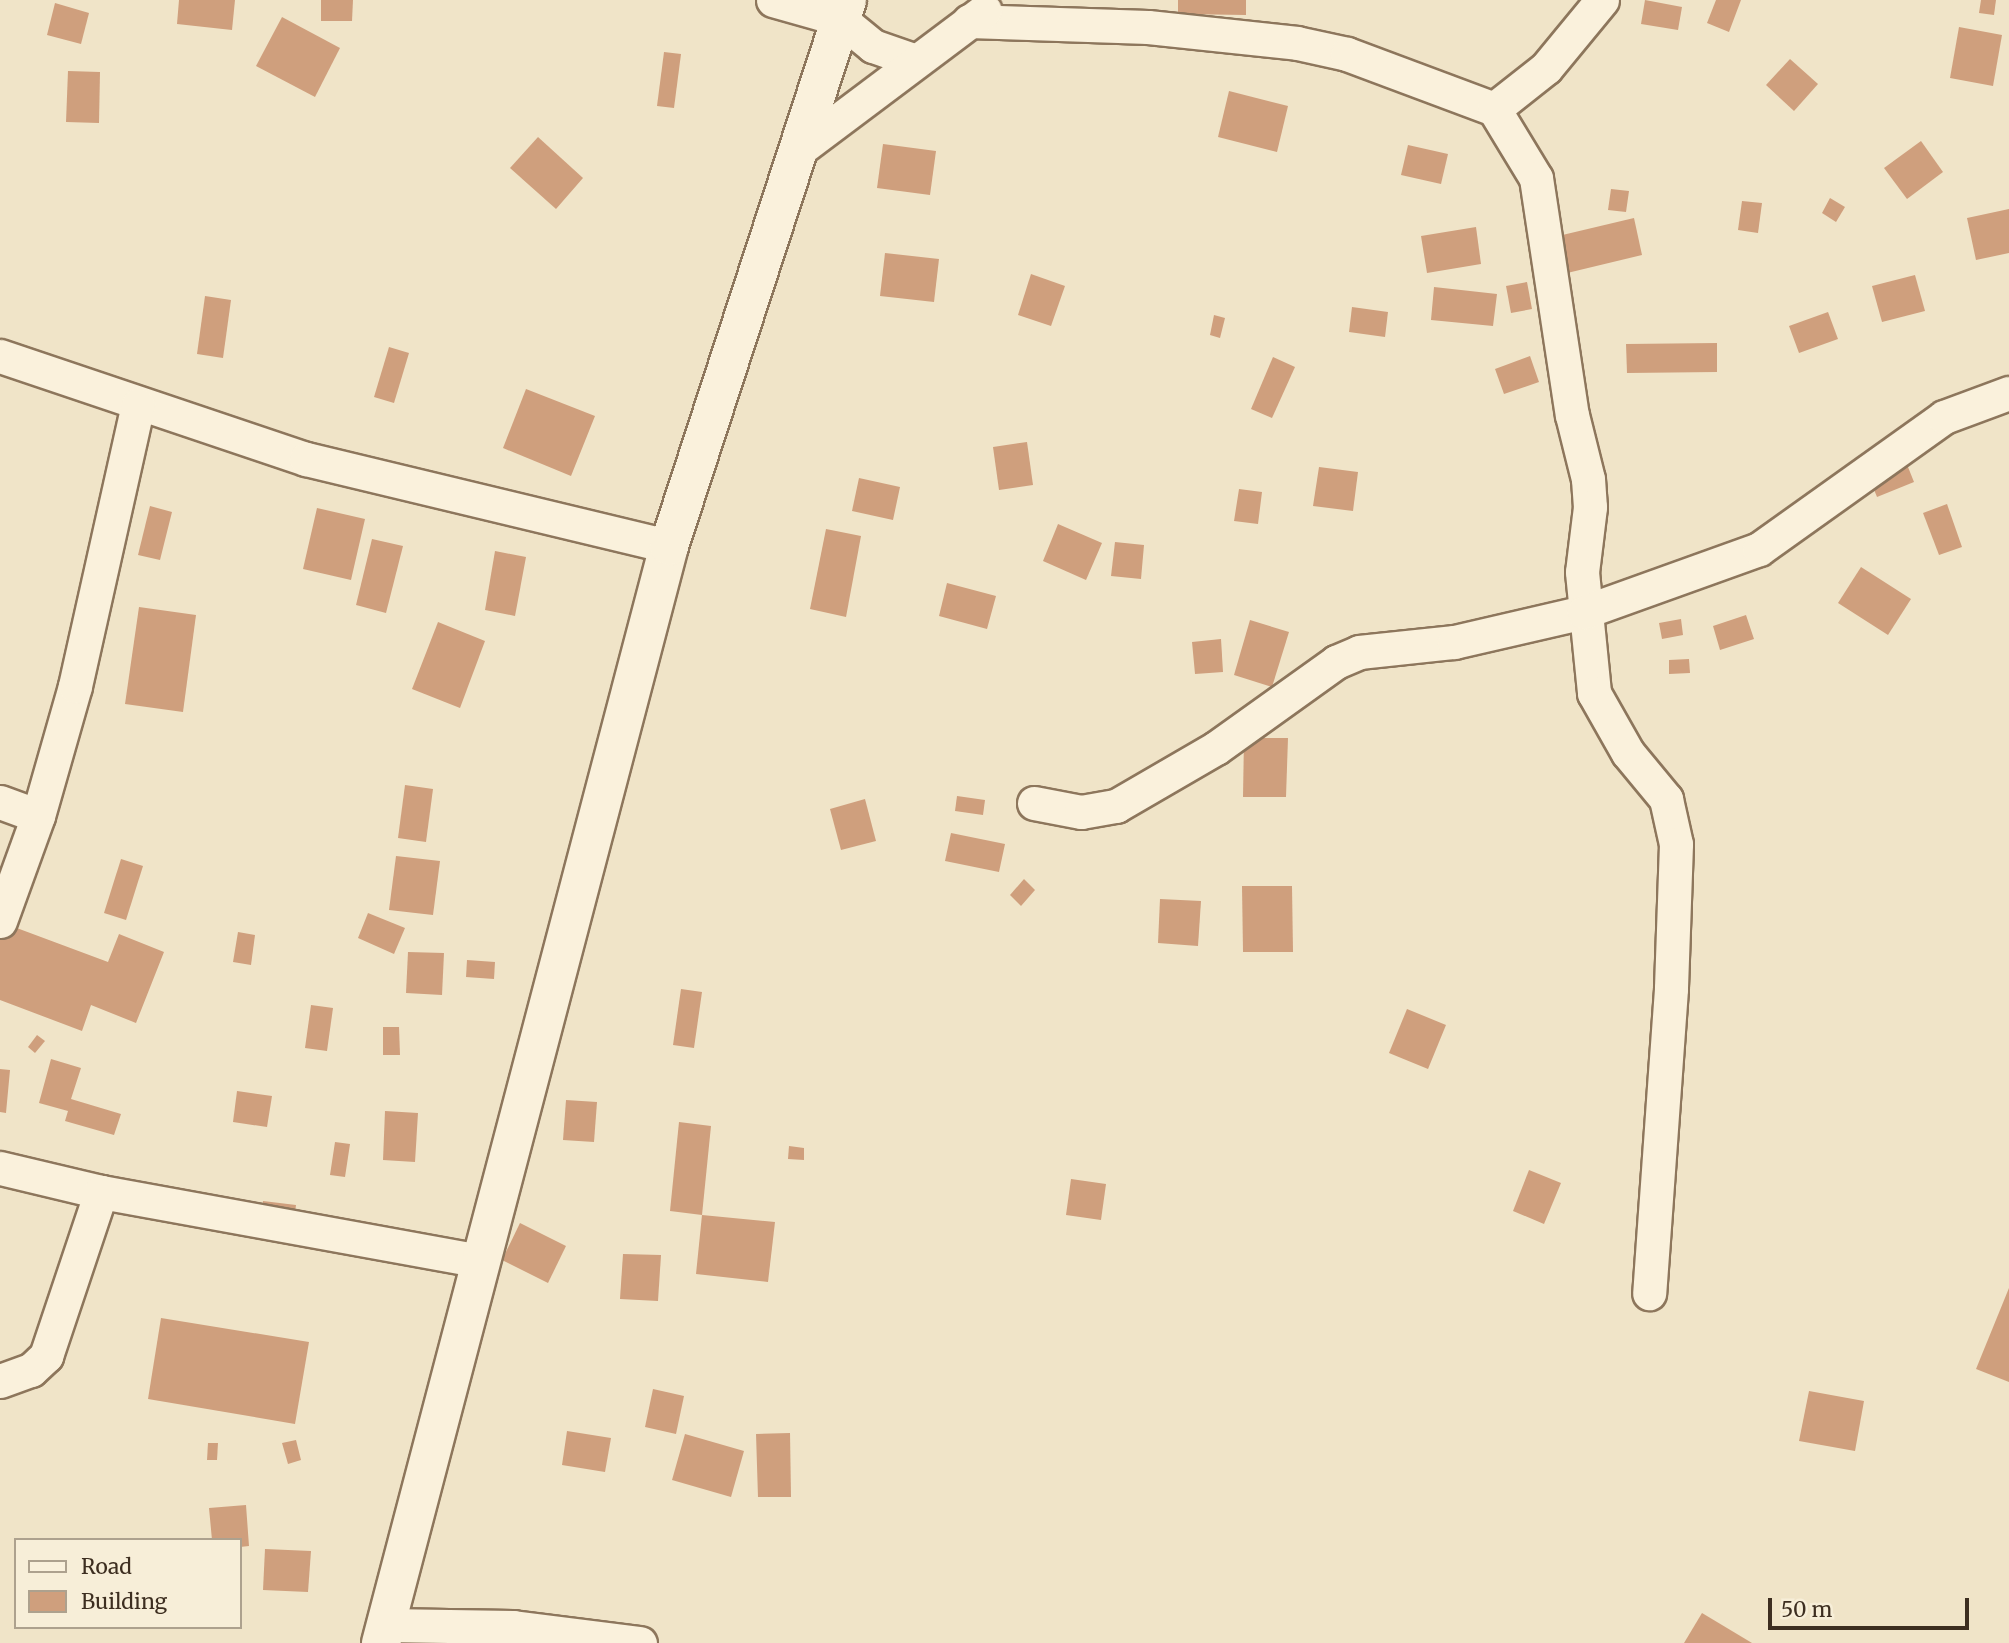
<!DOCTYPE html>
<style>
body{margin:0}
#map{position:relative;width:2009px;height:1643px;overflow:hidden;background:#f0e4c8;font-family:Merriweather,serif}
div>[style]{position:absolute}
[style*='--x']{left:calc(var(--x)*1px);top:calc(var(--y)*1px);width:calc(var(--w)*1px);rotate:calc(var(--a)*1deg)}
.building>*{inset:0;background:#cf9f7d}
.roads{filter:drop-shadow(2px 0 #8d765c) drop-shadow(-2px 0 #8d765c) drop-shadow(0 2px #8d765c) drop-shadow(0 -2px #8d765c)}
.street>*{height:33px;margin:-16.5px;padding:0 16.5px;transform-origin:16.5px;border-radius:16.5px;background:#faf1dc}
.secondary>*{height:38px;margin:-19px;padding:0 19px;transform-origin:19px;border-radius:19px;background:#faf1dc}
span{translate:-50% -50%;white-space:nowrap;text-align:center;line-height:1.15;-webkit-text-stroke:5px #f7eed8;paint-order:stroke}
.legend{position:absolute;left:14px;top:1538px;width:228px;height:91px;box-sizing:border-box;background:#f7eed8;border:2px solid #ada18e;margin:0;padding:9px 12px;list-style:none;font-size:21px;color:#3d2e20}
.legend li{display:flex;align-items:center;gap:14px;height:35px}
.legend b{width:35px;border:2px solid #ada18e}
.scale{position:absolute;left:1768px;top:1598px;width:201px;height:32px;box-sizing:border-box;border:4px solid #3d2e20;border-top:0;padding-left:9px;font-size:21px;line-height:24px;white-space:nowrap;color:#3d2e20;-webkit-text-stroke:5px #f7eed8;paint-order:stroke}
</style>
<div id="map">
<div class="building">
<i style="clip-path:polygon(179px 0,235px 0,232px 30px,177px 24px)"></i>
<i style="clip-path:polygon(321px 0,353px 0,352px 21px,321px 21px)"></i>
<i style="clip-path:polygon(1178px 0,1246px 0,1246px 15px,1178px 14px)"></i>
<i style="clip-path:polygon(1645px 0,1682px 7px,1678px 30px,1641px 24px)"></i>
<i style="clip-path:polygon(1716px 0,1741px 0,1729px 32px,1707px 23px)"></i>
<i style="clip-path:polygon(1981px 0,1996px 0,1994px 15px,1979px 13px)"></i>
<i style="clip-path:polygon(55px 3px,89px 13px,81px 44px,47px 35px)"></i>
<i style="clip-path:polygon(282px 17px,340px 48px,315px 97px,256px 66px)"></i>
<i style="clip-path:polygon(1959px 27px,2002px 35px,1993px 86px,1950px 78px)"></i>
<i style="clip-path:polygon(664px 52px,681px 54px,674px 108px,657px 106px)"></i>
<i style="clip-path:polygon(1790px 59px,1818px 84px,1794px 111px,1766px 85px)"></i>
<i style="clip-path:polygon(68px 71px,100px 72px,99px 123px,66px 122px)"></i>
<i style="clip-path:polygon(1229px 91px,1288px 106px,1277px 152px,1218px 137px)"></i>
<i style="clip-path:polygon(538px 137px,583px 178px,556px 209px,510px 168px)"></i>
<i style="clip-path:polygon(1921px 141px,1943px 172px,1907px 199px,1884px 168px)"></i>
<i style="clip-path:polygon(883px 144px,936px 151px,930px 195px,877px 188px)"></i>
<i style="clip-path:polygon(1408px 145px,1448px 154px,1441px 184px,1401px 175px)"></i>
<i style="clip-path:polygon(1611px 189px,1629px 191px,1626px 212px,1608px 210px)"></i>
<i style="clip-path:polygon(1830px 198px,1845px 207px,1836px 222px,1822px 213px)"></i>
<i style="clip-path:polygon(1742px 201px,1762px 203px,1758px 233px,1738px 230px)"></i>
<i style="clip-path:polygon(2009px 209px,2009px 253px,1976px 260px,1967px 218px)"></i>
<i style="clip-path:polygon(1634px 218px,1642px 255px,1563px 274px,1554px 237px)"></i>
<i style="clip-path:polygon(1476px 227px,1481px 264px,1427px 273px,1421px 236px)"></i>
<i style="clip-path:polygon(885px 253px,939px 259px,934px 302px,880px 296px)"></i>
<i style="clip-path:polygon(1031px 274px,1065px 286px,1051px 326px,1018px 315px)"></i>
<i style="clip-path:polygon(1915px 275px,1925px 311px,1882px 322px,1872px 286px)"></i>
<i style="clip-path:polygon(1527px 282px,1532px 309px,1511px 313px,1506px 286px)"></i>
<i style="clip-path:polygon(1434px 287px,1497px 294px,1493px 326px,1431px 320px)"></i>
<i style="clip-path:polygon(205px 296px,231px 300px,223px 358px,197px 354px)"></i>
<i style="clip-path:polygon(1352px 307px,1388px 312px,1385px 337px,1349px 332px)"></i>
<i style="clip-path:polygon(1828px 312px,1838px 339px,1799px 353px,1789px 326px)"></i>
<i style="clip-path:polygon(1214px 315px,1225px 318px,1220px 338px,1210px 335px)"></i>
<i style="clip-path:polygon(1717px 343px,1717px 372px,1627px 373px,1626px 344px)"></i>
<i style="clip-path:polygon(389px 347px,409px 353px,394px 403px,374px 397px)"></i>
<i style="clip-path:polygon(1530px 356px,1539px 382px,1504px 394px,1495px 369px)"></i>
<i style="clip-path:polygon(1273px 357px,1295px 367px,1272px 418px,1251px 409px)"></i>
<i style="clip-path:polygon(526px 389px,595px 416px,571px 476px,503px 448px)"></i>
<i style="clip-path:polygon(1027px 442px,1033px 485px,999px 490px,993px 447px)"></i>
<i style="clip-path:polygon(1906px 462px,1914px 482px,1877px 497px,1869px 477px)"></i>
<i style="clip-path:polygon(1319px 467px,1358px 472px,1353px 511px,1313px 506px)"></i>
<i style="clip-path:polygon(859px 478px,900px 487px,893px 520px,852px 511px)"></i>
<i style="clip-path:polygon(1239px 489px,1262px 492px,1258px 524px,1234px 521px)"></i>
<i style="clip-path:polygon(1947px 504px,1962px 547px,1939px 555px,1923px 513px)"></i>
<i style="clip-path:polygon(150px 506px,172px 512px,160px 560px,138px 555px)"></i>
<i style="clip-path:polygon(317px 508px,365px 519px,351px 580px,303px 569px)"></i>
<i style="clip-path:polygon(1058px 524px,1102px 543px,1086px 580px,1043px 561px)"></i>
<i style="clip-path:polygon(826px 529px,861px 536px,846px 617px,810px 609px)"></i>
<i style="clip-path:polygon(372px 539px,403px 546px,386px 613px,356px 605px)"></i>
<i style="clip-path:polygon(1115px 542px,1144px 545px,1141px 579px,1111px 576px)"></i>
<i style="clip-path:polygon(495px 551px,526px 557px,515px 616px,485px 610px)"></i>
<i style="clip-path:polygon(1861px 567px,1911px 599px,1888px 635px,1838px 603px)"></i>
<i style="clip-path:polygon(947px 583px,996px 596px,987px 629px,939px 616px)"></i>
<i style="clip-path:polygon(139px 607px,196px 615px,183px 712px,125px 704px)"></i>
<i style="clip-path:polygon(1746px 615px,1754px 639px,1720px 650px,1713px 626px)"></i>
<i style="clip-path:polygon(1681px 619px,1683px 635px,1662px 639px,1659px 623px)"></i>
<i style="clip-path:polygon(1250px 620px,1289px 632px,1272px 687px,1234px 675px)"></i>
<i style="clip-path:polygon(438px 622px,485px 641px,460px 708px,412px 689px)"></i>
<i style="clip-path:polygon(1221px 639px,1223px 672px,1195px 674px,1192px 642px)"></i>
<i style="clip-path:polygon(1689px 659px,1690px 673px,1669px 674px,1669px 660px)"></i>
<i style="clip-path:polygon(1244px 738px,1288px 738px,1286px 797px,1243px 797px)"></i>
<i style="clip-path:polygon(405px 785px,433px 789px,426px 842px,398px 838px)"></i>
<i style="clip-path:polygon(957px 796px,985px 800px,983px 815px,955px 811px)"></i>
<i style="clip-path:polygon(865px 799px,876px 841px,841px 850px,830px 809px)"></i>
<i style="clip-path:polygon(951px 833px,1005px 844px,999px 872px,945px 861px)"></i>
<i style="clip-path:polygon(396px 856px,440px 861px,433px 915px,389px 910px)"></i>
<i style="clip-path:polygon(121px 859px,143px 866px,126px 920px,104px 913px)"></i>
<i style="clip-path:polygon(1024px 879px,1035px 890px,1021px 906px,1010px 895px)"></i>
<i style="clip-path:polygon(1242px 886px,1292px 886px,1293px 952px,1243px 952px)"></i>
<i style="clip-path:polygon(1160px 899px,1201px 901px,1198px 946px,1158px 943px)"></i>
<i style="clip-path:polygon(368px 913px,405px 928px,394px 954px,358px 938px)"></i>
<i style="clip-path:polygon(6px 924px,108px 962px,119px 934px,164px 952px,136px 1023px,91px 1005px,82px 1031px,0 1000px,0 940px)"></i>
<i style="clip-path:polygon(238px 932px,255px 935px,251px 965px,233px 962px)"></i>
<i style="clip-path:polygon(408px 952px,444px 953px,442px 995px,406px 993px)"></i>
<i style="clip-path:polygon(467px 960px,495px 962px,494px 979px,466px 977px)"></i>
<i style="clip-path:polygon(681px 989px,702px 992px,694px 1048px,673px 1045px)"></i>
<i style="clip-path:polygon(311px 1005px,333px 1008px,327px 1051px,305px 1048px)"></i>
<i style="clip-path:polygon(1407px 1009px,1446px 1025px,1428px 1069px,1389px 1053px)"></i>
<i style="clip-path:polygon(383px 1027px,399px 1027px,400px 1055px,383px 1055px)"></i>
<i style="clip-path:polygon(37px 1035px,45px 1041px,35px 1053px,28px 1047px)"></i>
<i style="clip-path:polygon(51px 1059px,81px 1068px,71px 1099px,121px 1114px,114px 1135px,65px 1121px,68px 1111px,39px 1103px)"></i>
<i style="clip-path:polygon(0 1069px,10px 1070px,6px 1113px,0 1112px)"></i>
<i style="clip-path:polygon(237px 1091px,272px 1096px,267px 1127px,233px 1122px)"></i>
<i style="clip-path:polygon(566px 1100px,597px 1102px,594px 1142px,563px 1140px)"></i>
<i style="clip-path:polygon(385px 1111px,418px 1113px,415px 1162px,383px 1160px)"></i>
<i style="clip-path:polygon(679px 1122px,711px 1126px,702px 1215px,670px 1211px)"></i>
<i style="clip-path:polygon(335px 1142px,350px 1144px,345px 1177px,330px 1175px)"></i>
<i style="clip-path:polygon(789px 1146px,804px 1148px,804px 1160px,788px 1159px)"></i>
<i style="clip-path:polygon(1529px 1170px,1561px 1183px,1544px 1224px,1513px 1211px)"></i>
<i style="clip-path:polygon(1071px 1179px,1106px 1184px,1101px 1220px,1066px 1215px)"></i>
<i style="clip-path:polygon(263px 1201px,296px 1205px,294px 1221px,261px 1217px)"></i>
<i style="clip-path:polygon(702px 1215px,775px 1222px,768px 1282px,696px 1274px)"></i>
<i style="clip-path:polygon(520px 1223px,566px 1246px,548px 1283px,502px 1260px)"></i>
<i style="clip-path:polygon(623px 1254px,661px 1255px,658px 1301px,620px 1299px)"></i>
<i style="clip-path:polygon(2009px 1288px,2009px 1382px,1976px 1369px)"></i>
<i style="clip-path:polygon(161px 1318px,309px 1342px,295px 1424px,148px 1399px)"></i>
<i style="clip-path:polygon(653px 1389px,684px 1396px,676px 1434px,645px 1427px)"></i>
<i style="clip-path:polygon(1809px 1391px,1864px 1401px,1855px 1451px,1799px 1441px)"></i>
<i style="clip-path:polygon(567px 1431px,611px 1438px,605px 1472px,562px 1465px)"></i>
<i style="clip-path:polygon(790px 1433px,791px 1497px,758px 1497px,756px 1434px)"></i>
<i style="clip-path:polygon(685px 1434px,744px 1451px,731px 1497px,672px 1480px)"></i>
<i style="clip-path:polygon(296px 1440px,301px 1460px,288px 1464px,282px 1443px)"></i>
<i style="clip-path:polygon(208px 1443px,218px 1443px,217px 1460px,207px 1460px)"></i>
<i style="clip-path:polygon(246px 1505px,249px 1546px,240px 1547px,240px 1540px,212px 1540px,209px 1508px)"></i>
<i style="clip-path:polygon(265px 1549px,311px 1551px,308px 1592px,263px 1590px)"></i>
<i style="clip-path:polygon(1702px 1613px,1752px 1643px,1684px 1643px)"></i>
</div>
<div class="roads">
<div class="street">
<i style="--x:773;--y:0;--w:70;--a:15.8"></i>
<i style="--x:840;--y:19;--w:43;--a:39.3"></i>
<i style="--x:873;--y:46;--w:42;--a:19.3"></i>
<i style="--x:969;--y:21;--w:179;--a:1.9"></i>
<i style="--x:1148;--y:27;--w:150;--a:6.1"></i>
<i style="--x:1297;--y:43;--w:51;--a:12.4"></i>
<i style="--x:1347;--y:54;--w:157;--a:20.5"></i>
<i style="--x:1494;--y:109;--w:81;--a:58.7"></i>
<i style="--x:1536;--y:178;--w:240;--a:81.4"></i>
<i style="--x:1572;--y:415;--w:66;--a:76"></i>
<i style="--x:1588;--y:479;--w:28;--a:86"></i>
<i style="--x:1590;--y:507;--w:65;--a:97"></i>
<i style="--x:1582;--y:572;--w:122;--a:84.3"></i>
<i style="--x:1594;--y:693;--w:69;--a:60.5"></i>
<i style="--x:1628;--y:753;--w:60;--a:50.4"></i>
<i style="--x:1666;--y:799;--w:46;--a:77.5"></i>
<i style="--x:1676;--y:844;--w:145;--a:92"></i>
<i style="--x:1671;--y:989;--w:305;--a:94.1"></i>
<i style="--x:1494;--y:109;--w:66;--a:-38.3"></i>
<i style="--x:1546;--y:68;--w:88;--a:-50.5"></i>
<i style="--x:800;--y:149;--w:231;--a:-36.9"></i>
<i style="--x:0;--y:356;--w:323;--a:18.6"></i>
<i style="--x:306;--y:459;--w:373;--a:13.5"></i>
<i style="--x:0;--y:802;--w:40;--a:20.2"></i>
<i style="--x:1034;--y:803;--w:48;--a:10.8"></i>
<i style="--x:1081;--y:812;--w:36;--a:-10"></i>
<i style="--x:1116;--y:806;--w:116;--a:-30.1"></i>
<i style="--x:1216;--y:748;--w:148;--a:-35.6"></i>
<i style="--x:1336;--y:662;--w:25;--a:-23"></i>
<i style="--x:1359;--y:652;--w:96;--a:-6"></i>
<i style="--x:1454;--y:642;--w:133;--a:-13"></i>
<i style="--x:1584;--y:612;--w:186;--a:-19.8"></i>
<i style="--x:1759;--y:549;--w:227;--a:-35.5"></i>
<i style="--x:1944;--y:417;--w:69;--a:-20.3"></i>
<i style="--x:0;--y:921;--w:112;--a:-70.1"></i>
<i style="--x:38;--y:816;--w:135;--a:-74.1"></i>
<i style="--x:75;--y:686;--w:288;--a:-77.4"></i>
<i style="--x:0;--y:1168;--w:104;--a:13.4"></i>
<i style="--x:101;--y:1192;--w:384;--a:10.3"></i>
<i style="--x:0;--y:1381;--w:33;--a:-20"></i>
<i style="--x:31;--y:1370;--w:21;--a:-43"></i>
<i style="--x:46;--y:1356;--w:173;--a:-71.5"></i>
<i style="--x:385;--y:1625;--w:128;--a:0.9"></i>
<i style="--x:513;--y:1627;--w:128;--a:7.2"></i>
</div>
<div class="secondary">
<i style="--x:381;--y:1643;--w:1134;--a:-75.29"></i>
<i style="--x:669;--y:546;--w:574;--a:-71.94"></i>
</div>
</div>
<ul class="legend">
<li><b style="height:9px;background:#faf1dc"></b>Road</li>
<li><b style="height:19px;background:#cf9f7d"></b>Building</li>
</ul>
<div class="scale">50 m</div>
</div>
